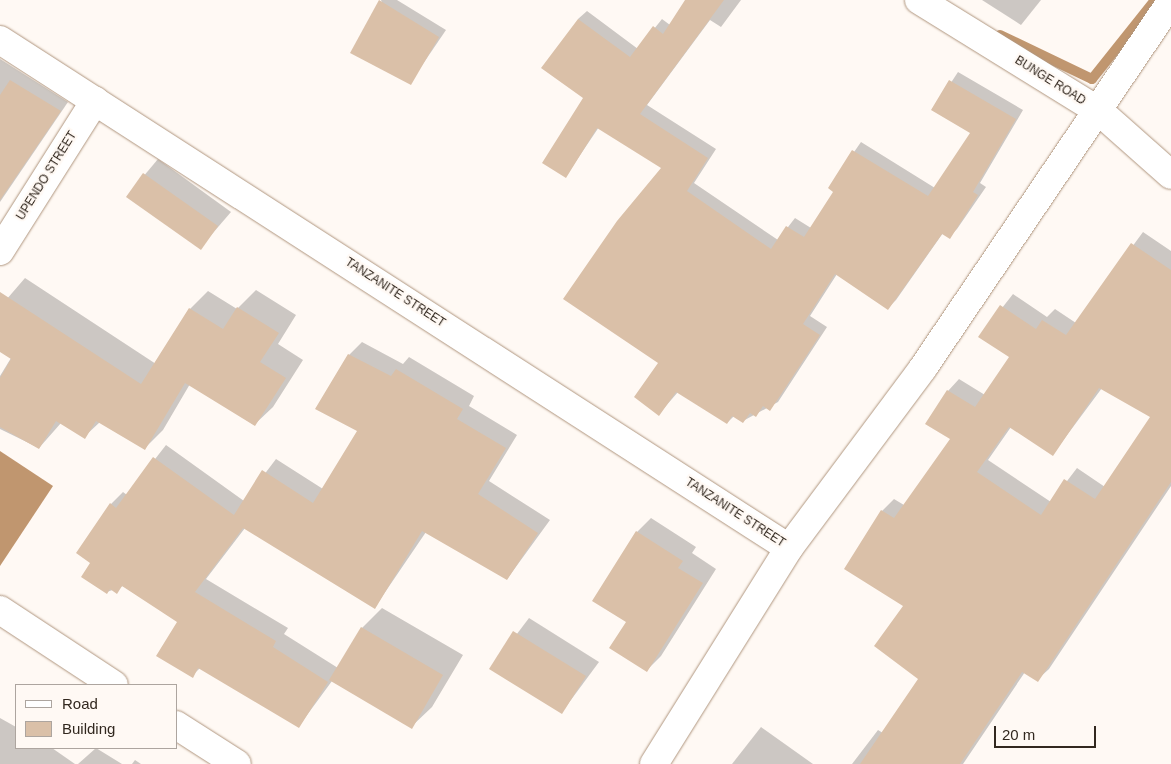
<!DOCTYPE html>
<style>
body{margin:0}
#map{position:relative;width:1171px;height:764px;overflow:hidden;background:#fff9f4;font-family:Helvetica,sans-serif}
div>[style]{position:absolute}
.water>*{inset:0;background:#c0966f}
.shadow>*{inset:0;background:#0003}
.stream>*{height:10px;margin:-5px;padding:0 5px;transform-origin:5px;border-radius:5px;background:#c0966f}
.building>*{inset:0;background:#dac0a8}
.roads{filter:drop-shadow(0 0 1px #b0967f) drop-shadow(0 0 1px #b0967f)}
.street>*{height:28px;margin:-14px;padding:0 14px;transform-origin:14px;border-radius:14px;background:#fff}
span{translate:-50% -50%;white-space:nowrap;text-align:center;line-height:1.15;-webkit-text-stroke:4.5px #fff9f4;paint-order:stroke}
.street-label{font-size:12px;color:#32281f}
.legend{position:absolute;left:15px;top:684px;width:162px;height:65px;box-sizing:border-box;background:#fff9f4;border:1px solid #ada59f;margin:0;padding:6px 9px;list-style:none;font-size:15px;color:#32281f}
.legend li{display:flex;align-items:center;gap:10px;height:25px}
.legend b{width:25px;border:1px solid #ada59f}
.scale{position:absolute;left:994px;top:726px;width:102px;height:22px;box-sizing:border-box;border:2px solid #32281f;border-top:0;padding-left:6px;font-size:15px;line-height:18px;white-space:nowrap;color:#32281f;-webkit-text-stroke:4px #fff9f4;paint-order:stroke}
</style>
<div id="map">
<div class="water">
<i style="clip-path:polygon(0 451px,53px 486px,0 566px)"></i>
</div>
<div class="shadow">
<i style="clip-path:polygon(381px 0,397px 0,446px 30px,410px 83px)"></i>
<i style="clip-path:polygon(686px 0,741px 0,721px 27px,710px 20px,647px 105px,716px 149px,694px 183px,778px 240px,795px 218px,811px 228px,835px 192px,829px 188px,861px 142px,935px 188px,972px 133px,933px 110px,958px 72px,1023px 110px,980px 183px,986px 187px,957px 229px,949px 237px,943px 233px,896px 300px,888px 308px,837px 274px,810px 316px,827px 327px,778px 402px,743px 421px,734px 416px,727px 423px,678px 392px,659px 414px,662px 167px,599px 127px,566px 176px,584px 98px,578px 19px,587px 11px,638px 49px,662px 19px,670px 25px)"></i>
<i style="clip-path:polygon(982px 0,1041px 0,1021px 25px)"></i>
<i style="clip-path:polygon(0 59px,68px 102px,0 202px)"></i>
<i style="clip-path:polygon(158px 159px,231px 212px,200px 248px,127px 196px)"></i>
<i style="clip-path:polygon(evenodd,1143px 232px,1171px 251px,1171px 486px,1049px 669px,1037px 680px,1025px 672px,963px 764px,852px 764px,878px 730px,883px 733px,920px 678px,882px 511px,894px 499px,904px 505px,952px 439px,948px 391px,959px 379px,985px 395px,1010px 357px,980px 336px,1013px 294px,1047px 317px,1055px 309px,1076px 323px,1143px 232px,1102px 388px,1152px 417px,1105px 487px,1077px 468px,1051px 502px,988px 460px,1011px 427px,1053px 454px,1102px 388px)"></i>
<i style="clip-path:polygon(25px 278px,156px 364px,190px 309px,208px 291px,237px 309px,256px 290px,296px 315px,278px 344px,303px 360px,273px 407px,254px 425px,190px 384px,163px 430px,145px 448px,100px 422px,84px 437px,61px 423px,39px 448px,0 429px,0 376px,11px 358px,0 350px,0 307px)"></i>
<i style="clip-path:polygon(362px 342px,403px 364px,409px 357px,474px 396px,469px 406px,517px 435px,489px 481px,550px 520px,507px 579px,426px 532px,375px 607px,245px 528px,206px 579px,288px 628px,284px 634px,338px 668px,362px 628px,382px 608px,463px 655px,432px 707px,411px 727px,332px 681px,299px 726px,200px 668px,192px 676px,179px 622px,123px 586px,107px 592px,92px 563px,111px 504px,123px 492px,127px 495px,166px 445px,244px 501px,276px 459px,323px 489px,359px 431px,349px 355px)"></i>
<i style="clip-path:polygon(651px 518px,696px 547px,692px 553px,716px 569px,661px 656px,647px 670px,627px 622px,637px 532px)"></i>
<i style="clip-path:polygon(529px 618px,599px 662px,562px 712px,491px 668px)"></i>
<i style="clip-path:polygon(0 718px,16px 727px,16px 748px,52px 748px,75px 764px,0 764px)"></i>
<i style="clip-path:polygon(761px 727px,813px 764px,732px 764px)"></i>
<i style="clip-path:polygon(96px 748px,122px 764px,78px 764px)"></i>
<i style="clip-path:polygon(135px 760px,141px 764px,132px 764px)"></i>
</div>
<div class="stream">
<i style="left:1000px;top:35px;width:102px;rotate:25.6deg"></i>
<i style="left:1092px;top:79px;width:101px;rotate:-51.4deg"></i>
</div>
<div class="building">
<i style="clip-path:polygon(379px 0,439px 37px,411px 85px,350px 53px)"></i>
<i style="clip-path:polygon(685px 0,724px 0,640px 114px,708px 158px,687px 191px,771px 249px,786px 226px,804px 237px,833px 192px,828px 188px,852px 150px,928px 196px,970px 133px,931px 110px,949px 80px,1016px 119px,973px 192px,978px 195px,950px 239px,942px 234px,888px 310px,835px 274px,803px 324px,820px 335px,770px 411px,763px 406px,756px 417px,750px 413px,743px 423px,732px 416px,727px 424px,676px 392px,659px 416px,634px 397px,658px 363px,563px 299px,617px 221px,661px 168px,597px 128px,566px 178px,542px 163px,583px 98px,541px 68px,578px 19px,630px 57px,653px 26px,663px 34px)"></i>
<i style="clip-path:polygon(10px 80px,61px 111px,0 200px,0 95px)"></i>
<i style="clip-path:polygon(143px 173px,218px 226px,201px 250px,126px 197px)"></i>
<i style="clip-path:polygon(evenodd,1131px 243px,1171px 270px,1171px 482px,1038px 682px,1022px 672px,960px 764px,860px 764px,918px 679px,874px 646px,903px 606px,844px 569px,881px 510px,894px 518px,950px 439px,925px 424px,947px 390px,975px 407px,1009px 357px,978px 337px,1000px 305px,1036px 329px,1042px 320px,1066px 335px,1131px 243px,1099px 388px,1150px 417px,1095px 499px,1064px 479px,1041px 515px,977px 472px,1009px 427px,1053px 456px,1099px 388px)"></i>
<i style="clip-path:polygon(0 292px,141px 384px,189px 308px,223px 329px,237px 307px,279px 333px,260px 362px,286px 378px,255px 426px,185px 383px,145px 450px,96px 421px,85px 439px,56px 421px,39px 449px,0 427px,0 378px,11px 359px,0 352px)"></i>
<i style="clip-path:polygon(348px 354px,391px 376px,396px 369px,463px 409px,457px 419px,506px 448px,478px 494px,538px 533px,507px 580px,422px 531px,375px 609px,243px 528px,195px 592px,276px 641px,273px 647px,328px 682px,299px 728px,198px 668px,193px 678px,156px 656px,177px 622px,122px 586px,117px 594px,110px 589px,107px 594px,81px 577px,90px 563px,76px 553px,110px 503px,116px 508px,153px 457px,234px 515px,262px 470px,313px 503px,357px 431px,315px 409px)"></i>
<i style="clip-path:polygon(636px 531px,683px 561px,678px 568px,703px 583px,647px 672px,609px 648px,626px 622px,592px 601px)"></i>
<i style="clip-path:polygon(361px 627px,443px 675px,412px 729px,329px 680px)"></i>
<i style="clip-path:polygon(513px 631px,586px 676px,562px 714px,489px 669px)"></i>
</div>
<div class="roads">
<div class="street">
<i style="left:919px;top:0;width:211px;rotate:31.7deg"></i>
<i style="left:1099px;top:111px;width:96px;rotate:41.6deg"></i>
<i style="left:0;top:40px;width:938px;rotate:32.78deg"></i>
<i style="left:0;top:251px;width:178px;rotate:-57.7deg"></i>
<i style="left:0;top:610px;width:136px;rotate:33.3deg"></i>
<i style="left:176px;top:725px;width:72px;rotate:32.6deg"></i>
<i style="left:654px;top:764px;width:255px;rotate:-58deg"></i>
<i style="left:789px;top:548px;width:224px;rotate:-53.3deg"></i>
<i style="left:923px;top:368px;width:442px;rotate:-55.9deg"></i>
</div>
</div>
<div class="street-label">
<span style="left:1050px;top:81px;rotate:32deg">BUNGE ROAD</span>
<span style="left:47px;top:176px;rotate:-58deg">UPENDO STREET</span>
<span style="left:395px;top:293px;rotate:33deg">TANZANITE STREET</span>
<span style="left:735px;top:513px;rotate:33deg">TANZANITE STREET</span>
</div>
<ul class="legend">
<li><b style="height:6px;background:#fff"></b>Road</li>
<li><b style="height:14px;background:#dac0a8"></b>Building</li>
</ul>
<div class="scale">20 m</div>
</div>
